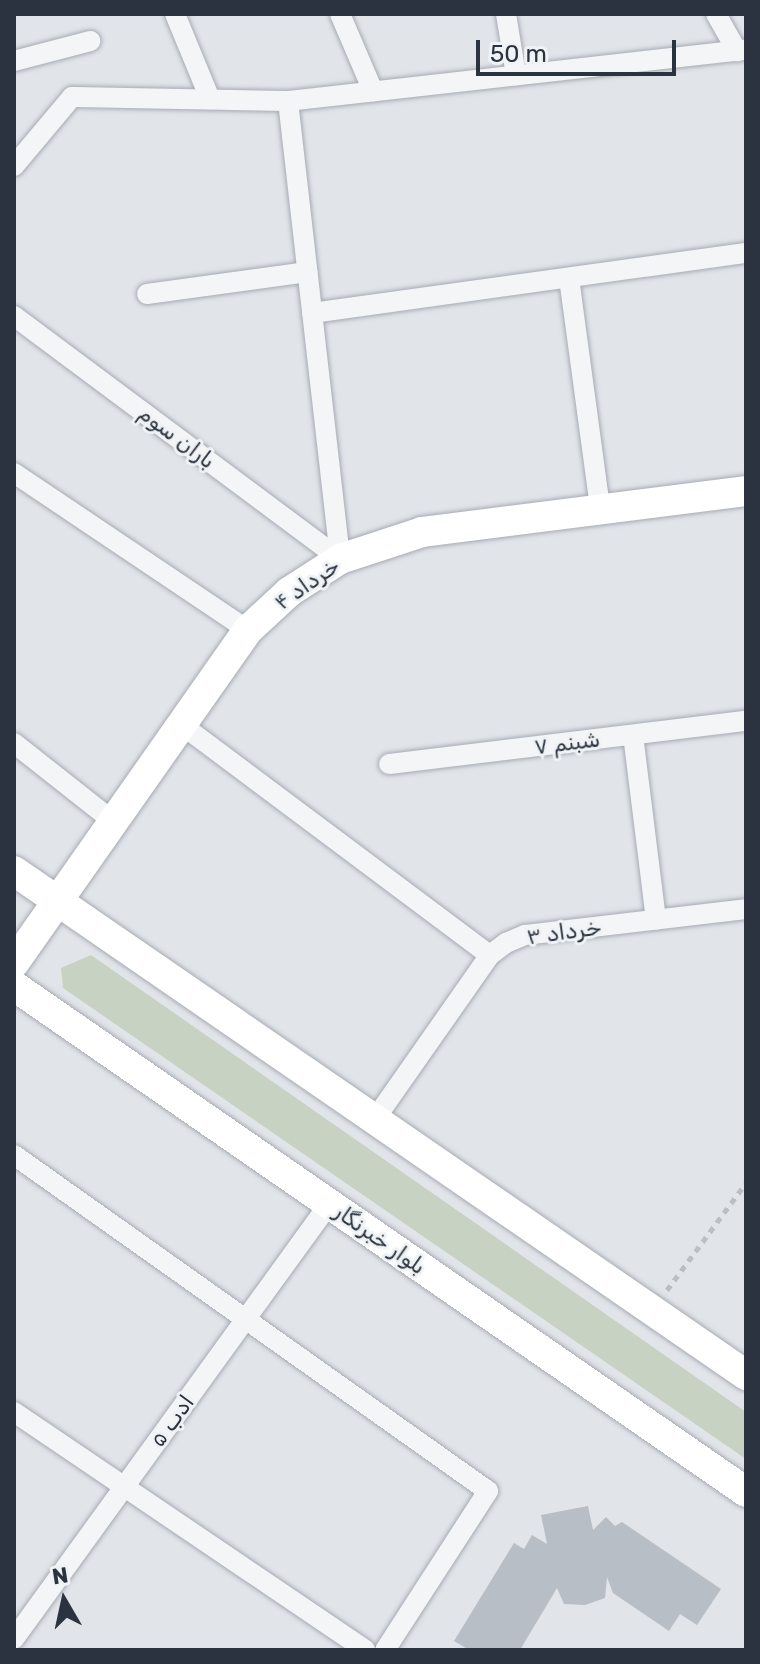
<!DOCTYPE html>
<meta charset="utf-8">
<style>
body{margin:0}
#map{position:relative;width:760px;height:1664px;overflow:hidden;background:#e1e4e9;font-family:Rubik,Cairo,sans-serif}
div>[style]{position:absolute}
.green>*{inset:0;background:#c7d2c2}
.building>*{inset:0;background:#b8bec5}
.path>*{height:5px;margin-top:-2.5px;transform-origin:0;background:repeating-linear-gradient(90deg,#bbbfc3 0 6px,transparent 0 12px)}
.roads{filter:drop-shadow(0 0 2px #a6abb3) drop-shadow(0 0 2px #a6abb3)}
.street>*{height:20px;margin:-10px;padding:0 10px;transform-origin:10px;border-radius:10px;background:#f3f5f7}
.secondary>*{height:30px;margin:-15px;padding:0 15px;transform-origin:15px;border-radius:15px;background:#fff}
span{translate:-50% -50%;white-space:nowrap;text-align:center;line-height:1.15;-webkit-text-stroke:6px #f0f3f6;paint-order:stroke}
.street-label{font-size:22px;color:#2a333f}
.frame{position:absolute;inset:0;border:16px solid #2a333f;pointer-events:none}
.north{position:absolute;left:24px;top:1560px;width:80px;height:80px;-webkit-text-stroke:6px #f0f3f6;paint-order:stroke;rotate:351deg;font-size:22px;font-weight:700;line-height:32px;text-align:center;color:#2a333f}
.north::after{content:'';display:block;margin:auto;width:28px;height:36px;background:#2a333f;clip-path:polygon(50% 0,100% 100%,50% 72%,0 100%)}
.scale{position:absolute;left:476px;top:40px;width:200px;height:36px;box-sizing:border-box;border:4px solid #2a333f;border-top:0;padding-left:10px;font-size:24px;line-height:28px;white-space:nowrap;color:#2a333f;-webkit-text-stroke:6px #f0f3f6;paint-order:stroke}
</style>
<div id="map">
<div class="green">
<i style="clip-path:polygon(91px 955px,746px 1412px,746px 1459px,63px 988px,61px 968px)"></i>
</div>
<div class="building">
<i style="clip-path:polygon(588px 1506px,593px 1530px,606px 1517px,615px 1526px,622px 1522px,721px 1589px,697px 1625px,680px 1614px,669px 1631px,613px 1593px,607px 1577px,605px 1598px,585px 1605px,564px 1604px,557px 1588px,520px 1650px,469px 1650px,454px 1641px,514px 1543px,524px 1549px,532px 1535px,547px 1544px,541px 1515px)"></i>
</div>
<div class="path">
<i style="left:667px;top:1290px;width:133px;rotate:-53.6deg"></i>
</div>
<div class="roads">
<div class="street">
<i style="left:175px;top:14px;width:92px;rotate:67.6deg"></i>
<i style="left:340px;top:14px;width:84px;rotate:66.8deg"></i>
<i style="left:506px;top:14px;width:62px;rotate:80.7deg"></i>
<i style="left:716px;top:14px;width:43px;rotate:60.4deg"></i>
<i style="left:14px;top:61px;width:79px;rotate:-14.7deg"></i>
<i style="left:288px;top:101px;width:461px;rotate:83.5deg"></i>
<i style="left:14px;top:166px;width:90px;rotate:-50deg"></i>
<i style="left:72px;top:97px;width:216px;rotate:1.1deg"></i>
<i style="left:288px;top:101px;width:461px;rotate:-6.4deg"></i>
<i style="left:569px;top:278px;width:231px;rotate:82.3deg"></i>
<i style="left:147px;top:294px;width:162px;rotate:-7.8deg"></i>
<i style="left:312px;top:313px;width:438px;rotate:-7.9deg"></i>
<i style="left:14px;top:316px;width:407px;rotate:36.7deg"></i>
<i style="left:14px;top:473px;width:282px;rotate:33.9deg"></i>
<i style="left:182px;top:725px;width:384px;rotate:36.8deg"></i>
<i style="left:633px;top:735px;width:186px;rotate:82.9deg"></i>
<i style="left:14px;top:743px;width:127px;rotate:38.3deg"></i>
<i style="left:389px;top:764px;width:360px;rotate:-6.9deg"></i>
<i style="left:375px;top:1119px;width:200px;rotate:-55deg"></i>
<i style="left:490px;top:955px;width:20px;rotate:-37deg"></i>
<i style="left:506px;top:943px;width:21px;rotate:-23deg"></i>
<i style="left:525px;top:935px;width:223px;rotate:-6.7deg"></i>
<i style="left:14px;top:1155px;width:581px;rotate:35.33deg"></i>
<i style="left:488px;top:1491px;width:189px;rotate:122.9deg"></i>
<i style="left:14px;top:1412px;width:424px;rotate:34.1deg"></i>
<i style="left:14px;top:1639px;width:537px;rotate:-54.09deg"></i>
</div>
<div class="secondary">
<i style="left:14px;top:871px;width:889px;rotate:34.55deg"></i>
<i style="left:14px;top:963px;width:407px;rotate:-54.9deg"></i>
<i style="left:248px;top:630px;width:56px;rotate:-42.8deg"></i>
<i style="left:289px;top:592px;width:61px;rotate:-32.9deg"></i>
<i style="left:340px;top:559px;width:86px;rotate:-18.2deg"></i>
<i style="left:422px;top:532px;width:327px;rotate:-7.2deg"></i>
<i style="left:14px;top:986px;width:890px;rotate:34.65deg"></i>
</div>
</div>
<div class="street-label">
<span style="left:177px;top:437px;rotate:37deg">باران سوم</span>
<span style="left:307px;top:584px;rotate:-35deg">خرداد ۴</span>
<span style="left:567px;top:743px;rotate:-7deg">شبنم ۷</span>
<span style="left:564px;top:932px;rotate:-8deg">خرداد ۳</span>
<span style="left:380px;top:1239px;rotate:35deg">بلوار خبرنگار</span>
<span style="left:172px;top:1421px;rotate:-54deg">ادب ۵</span>
</div>
<div class="frame"></div>
<div class="north">N</div>
<div class="scale">50 m</div>
</div>
